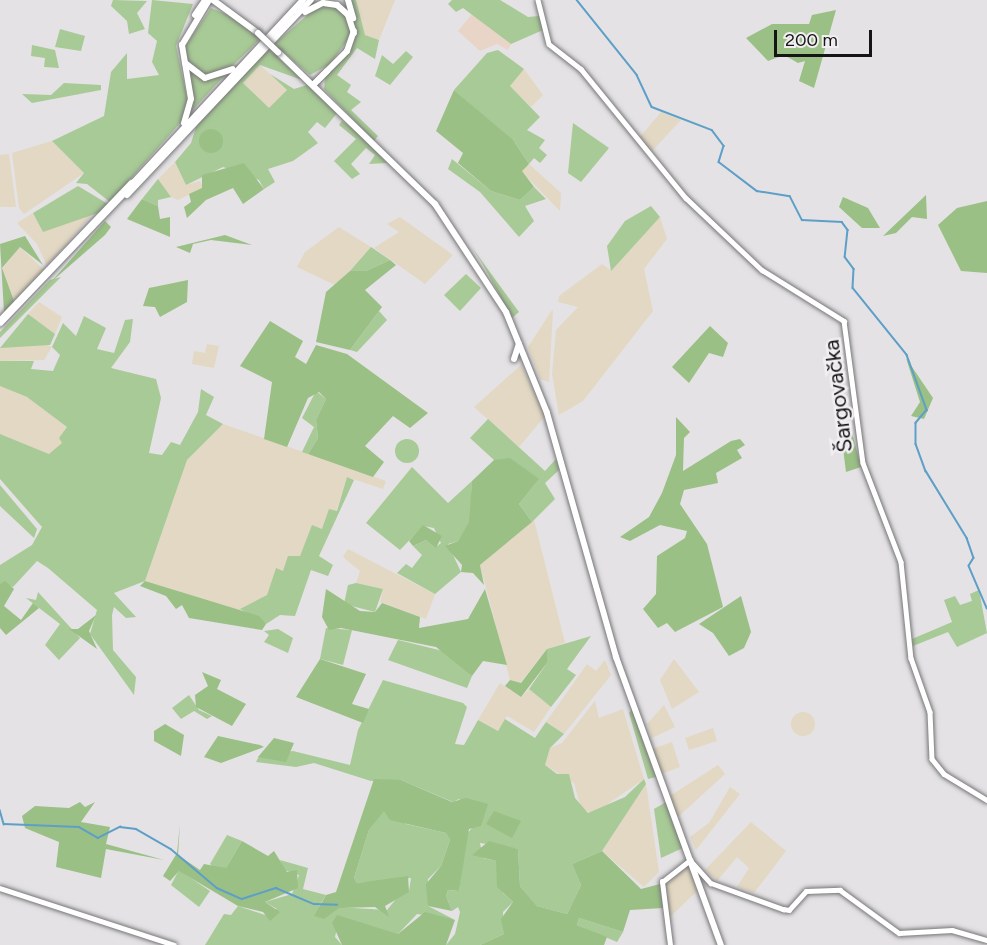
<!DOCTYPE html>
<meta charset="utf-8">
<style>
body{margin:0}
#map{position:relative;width:987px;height:945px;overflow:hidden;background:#e4e2e5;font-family:Figtree,sans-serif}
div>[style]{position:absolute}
.industrial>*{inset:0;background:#e2d8c3}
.round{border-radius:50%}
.education>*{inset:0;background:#e9d5c7}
.green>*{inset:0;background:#a8ca96}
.forest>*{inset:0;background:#9ac085}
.stream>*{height:1.5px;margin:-0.75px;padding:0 0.75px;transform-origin:0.75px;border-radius:0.75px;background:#5d9fc7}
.roads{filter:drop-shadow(0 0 2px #777678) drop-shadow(0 0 2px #777678)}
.minor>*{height:4.5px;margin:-2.25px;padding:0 2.25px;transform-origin:2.25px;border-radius:2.25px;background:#fff}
.major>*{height:6px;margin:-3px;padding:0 3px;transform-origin:3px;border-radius:3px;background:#fff}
.highway>*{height:8px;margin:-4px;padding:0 4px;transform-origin:4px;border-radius:4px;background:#fff}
.bridges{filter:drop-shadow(0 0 2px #777678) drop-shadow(0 0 2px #777678)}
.major-bridge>*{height:6px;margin:-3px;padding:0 3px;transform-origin:3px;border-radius:3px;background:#fff}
span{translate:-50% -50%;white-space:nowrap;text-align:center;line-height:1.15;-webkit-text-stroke:5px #f1eff2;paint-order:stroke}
.street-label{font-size:22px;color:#161516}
.scale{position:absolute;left:774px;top:30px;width:98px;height:27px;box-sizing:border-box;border:3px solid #161516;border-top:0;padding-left:8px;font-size:18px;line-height:21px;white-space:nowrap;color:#161516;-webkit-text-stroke:4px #f1eff2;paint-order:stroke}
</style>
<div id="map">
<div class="industrial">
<i style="clip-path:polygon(356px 0,395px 0,379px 40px,365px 35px)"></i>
<i style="clip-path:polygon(260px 65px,287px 90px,269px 109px,243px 83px)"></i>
<i style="clip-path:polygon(524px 69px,543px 95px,531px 107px,509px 86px)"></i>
<i style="clip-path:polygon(661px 112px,681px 120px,652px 151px,640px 137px)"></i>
<i style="clip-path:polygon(52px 141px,84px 173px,24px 214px,19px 208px,12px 153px)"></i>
<i style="clip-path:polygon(9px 154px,16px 207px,0 207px,0 155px)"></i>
<i style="clip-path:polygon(175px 162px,186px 185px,200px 181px,203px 188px,178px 200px,171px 197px,158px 179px)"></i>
<i style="clip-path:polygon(529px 164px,561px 193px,560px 211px,521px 171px)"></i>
<i style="clip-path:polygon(95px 211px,47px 266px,37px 244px,17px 223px,33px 213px,43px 231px)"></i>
<i style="clip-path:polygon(400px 217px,453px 255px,425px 284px,374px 248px,399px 232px,387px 224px)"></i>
<i style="clip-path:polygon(660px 217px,667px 239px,644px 269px,653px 311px,583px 401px,559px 415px,552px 374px,556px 330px,578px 307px,558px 302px,559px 296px,602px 264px,611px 270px)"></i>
<i style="clip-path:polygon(339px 227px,371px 247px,337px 286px,297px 267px,305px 252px)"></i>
<i style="clip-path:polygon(20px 247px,44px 270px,14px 301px,2px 269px)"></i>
<i style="clip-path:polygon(39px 302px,62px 317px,55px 334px,28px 314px)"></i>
<i style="clip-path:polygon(552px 310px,553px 311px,549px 382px,540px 379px,528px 347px)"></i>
<i style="clip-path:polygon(40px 343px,52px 347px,44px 360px,0 361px,0 348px)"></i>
<i style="clip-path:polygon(207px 344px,219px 346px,214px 368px,192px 364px,194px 351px,205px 353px)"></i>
<i style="clip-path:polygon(521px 365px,545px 416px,519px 447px,474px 407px)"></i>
<i style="clip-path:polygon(0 386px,27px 397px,67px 427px,63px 443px,49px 454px,0 434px)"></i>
<i style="clip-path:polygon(223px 424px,386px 481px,383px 489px,347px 477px,336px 512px,322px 529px,312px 526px,300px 556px,283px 571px,276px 569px,267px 595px,236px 612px,145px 581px,187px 460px)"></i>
<i style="clip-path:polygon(534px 520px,565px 643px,547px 649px,520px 683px,510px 680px,480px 565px)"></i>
<i style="clip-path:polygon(348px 549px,435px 594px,426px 619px,380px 602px,383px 589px,356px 583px,360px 571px,343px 557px)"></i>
<i style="clip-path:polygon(674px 659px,699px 692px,672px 709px,660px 680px)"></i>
<i style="clip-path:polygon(605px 660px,611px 675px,564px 734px,546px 722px,587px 664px,596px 671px)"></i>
<i style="clip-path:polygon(500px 683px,521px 697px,529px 689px,551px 707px,534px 732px,507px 716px,498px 731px,478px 720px)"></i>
<i style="clip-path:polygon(595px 701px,599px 718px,623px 709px,644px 779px,593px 814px,581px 808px,574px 783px,545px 765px,550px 748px,562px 743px)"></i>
<i style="clip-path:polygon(664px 705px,675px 727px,652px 738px,647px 724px)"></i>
<i class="round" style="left:791px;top:712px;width:24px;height:24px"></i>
<i style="clip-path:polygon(713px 728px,717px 741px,689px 750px,685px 738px)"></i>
<i style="clip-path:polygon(672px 742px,680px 767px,661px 774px,652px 749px)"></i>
<i style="clip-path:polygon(718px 765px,725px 774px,678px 817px,670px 796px)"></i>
<i style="clip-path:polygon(646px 784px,659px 872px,644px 887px,602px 851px)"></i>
<i style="clip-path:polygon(730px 787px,740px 794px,696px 850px,690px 837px,709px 823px)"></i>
<i style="clip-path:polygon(751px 822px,786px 851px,754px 893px,737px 887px,749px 868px,737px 857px,717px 881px,705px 870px)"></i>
<i style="clip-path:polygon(688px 866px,700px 888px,668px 919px,664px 884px)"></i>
</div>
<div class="education">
<i style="clip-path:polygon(472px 14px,511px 44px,508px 50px,497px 44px,480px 51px,458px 31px)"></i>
</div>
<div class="green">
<i style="clip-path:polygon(113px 0,147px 1px,137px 13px,145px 29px,129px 34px,127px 21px,111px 6px)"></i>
<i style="clip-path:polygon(152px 0,193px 4px,176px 46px,188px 102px,181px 122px,110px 202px,87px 184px,76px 183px,84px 173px,52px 141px,104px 116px,111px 72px,127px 53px,127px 79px,159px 75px,152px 62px,157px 41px,148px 33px)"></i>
<i style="clip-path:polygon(349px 0,356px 0,365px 35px,379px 40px,375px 59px,357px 48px,337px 75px,351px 85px,347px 92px,361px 102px,351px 110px,378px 136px,374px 141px,324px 89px,325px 78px,354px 41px)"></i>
<i style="clip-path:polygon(452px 0,500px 0,528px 17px,539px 16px,543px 30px,511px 44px,463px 8px,456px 12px,448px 4px)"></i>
<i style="clip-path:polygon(319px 5px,339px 8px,349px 20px,351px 35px,330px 64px,310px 75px,274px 44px)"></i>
<i style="clip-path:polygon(211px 8px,236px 18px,260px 39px,226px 72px,201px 75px,187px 63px,184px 48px)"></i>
<i style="clip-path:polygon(60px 29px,85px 36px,81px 51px,55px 47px)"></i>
<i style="clip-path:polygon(32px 45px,55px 50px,59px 68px,44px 67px,45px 58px,31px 56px)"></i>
<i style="clip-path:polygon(269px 49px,302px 80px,260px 65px,243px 83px,269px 108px,287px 90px,270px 74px,294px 89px,307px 85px,337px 113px,325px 128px,317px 122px,308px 132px,318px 143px,293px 161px,268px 169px,275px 182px,264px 189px,259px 180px,223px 167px,186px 185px,175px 162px,191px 143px,197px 124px)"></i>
<i style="clip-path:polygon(498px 50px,524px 69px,510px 86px,540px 117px,527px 130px,545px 140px,539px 148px,547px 155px,540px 163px,534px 158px,529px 164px,515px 143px,454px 90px,487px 53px)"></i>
<i style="clip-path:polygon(406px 51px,413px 57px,390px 85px,375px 76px,382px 55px,393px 64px)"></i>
<i style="clip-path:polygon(185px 68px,204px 78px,224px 76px,189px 114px)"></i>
<i style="clip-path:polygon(64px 83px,101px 85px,101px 90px,32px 103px,22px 94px,51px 95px)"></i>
<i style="clip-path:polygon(342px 121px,359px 133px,387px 163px,369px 164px,375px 155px,366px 148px,351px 164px,360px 174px,352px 179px,334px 161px,356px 139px,339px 125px)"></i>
<i style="clip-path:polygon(573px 123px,609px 148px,581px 182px,568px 173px)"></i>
<i style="clip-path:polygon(452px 159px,491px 191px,520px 200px,534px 187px,546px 199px,525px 206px,534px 221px,519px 237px,480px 192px,448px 169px)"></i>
<i style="clip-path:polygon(158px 179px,171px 197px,158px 200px,158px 206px,142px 199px)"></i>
<i style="clip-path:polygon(78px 186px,108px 204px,98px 213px,43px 232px,33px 213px)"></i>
<i style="clip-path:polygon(651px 206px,660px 217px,611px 271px,607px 246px,625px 221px)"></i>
<i style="clip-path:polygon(471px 246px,519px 312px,512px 318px,482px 263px)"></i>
<i style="clip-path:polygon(371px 247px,390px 260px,366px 271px,350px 271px)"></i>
<i style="clip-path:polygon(466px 274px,481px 288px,460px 311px,444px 295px)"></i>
<i style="clip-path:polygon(61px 277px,0 338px,0 332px,50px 280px)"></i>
<i style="clip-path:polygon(379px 311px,387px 320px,357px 352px,350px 350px)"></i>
<i style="clip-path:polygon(28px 314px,55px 334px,50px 345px,0 348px)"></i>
<i style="clip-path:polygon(84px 316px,106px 328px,97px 349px,114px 353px,125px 320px,133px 319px,130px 342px,111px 368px,156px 379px,161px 398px,149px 453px,162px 455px,171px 442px,180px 445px,198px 412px,201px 389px,214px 397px,206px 415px,223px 424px,187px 460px,145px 581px,114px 593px,136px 617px,126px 618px,114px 607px,112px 615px,113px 650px,136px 677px,134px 695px,90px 634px,97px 610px,48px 568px,37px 561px,13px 587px,0 584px,0 565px,32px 545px,42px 527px,0 479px,0 434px,49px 454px,62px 443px,59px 438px,67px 427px,27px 397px,0 386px,0 361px,34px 361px,31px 369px,53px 371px,60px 355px,52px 347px,63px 323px,76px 336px)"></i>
<i style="clip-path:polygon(316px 391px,326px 399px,316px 420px,318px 438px,308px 454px,302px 452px,314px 427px,302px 418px)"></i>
<i style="clip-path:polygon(488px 419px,545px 471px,556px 459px,559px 470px,545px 483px,555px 499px,532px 522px,519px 504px,538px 480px,494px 460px,470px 438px)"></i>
<i class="round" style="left:395px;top:439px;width:24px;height:24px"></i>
<i style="clip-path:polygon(412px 467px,448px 503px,472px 481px,470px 522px,458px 541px,448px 544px,461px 572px,435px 594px,397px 573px,406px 564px,412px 568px,422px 555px,413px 546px,426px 540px,436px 547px,441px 543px,434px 528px,423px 526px,400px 550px,366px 523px)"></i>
<i style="clip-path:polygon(347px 477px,354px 480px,319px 556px,333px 565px,328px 576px,311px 570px,295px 616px,280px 615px,266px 624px,240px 609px,267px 595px,276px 568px,283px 571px,288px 556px,300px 556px,312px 525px,322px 529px,329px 509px,337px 511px)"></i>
<i style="clip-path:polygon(0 485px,37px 529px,34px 538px,0 506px)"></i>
<i style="clip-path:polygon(356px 583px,383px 589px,375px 612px,344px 604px,348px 585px)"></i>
<i style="clip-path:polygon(979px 590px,987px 633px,957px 647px,948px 632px,913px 646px,912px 639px,952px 622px,944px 600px,955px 596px,960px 605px,972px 601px,970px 594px)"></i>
<i style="clip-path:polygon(38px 592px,80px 638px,59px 660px,45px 645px,60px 624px,26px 598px,36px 600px)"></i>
<i style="clip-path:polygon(326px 628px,352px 630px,343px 665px,320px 659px)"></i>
<i style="clip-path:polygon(278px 629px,293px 638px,288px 653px,264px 642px,269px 635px,264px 631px)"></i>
<i style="clip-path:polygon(591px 636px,567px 669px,576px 675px,551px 707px,529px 689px,547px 663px,547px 649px)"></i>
<i style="clip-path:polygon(398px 640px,447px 652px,472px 676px,467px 688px,388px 660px)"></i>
<i style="clip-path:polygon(383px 680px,463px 703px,467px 707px,455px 744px,464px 745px,478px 720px,498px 731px,505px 719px,535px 738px,546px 722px,564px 734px,550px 748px,545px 765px,557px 774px,569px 774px,575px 798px,588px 813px,625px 797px,644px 779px,646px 784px,602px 851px,572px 864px,581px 885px,567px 914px,537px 906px,520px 886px,518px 849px,480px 843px,483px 858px,496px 861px,503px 893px,513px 902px,503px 912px,504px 934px,480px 945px,446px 945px,455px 934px,460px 912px,458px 907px,452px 911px,446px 896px,448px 890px,459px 891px,466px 835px,481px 817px,459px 799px,453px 802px,401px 780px,371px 781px,314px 763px,296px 767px,256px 762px,259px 756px,293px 751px,350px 765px,358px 730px)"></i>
<i style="clip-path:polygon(189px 695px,199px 710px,212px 716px,207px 719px,194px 711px,181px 719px,172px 708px)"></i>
<i style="clip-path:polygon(632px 709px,656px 777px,648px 779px,629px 713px)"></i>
<i style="clip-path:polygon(666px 802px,685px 847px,661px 858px,654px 809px)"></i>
<i style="clip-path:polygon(384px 810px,406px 824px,446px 833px,450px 840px,441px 866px,428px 879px,428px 906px,455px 920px,417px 914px,398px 934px,337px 928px,335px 937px,342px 945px,205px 945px,224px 914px,231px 915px,238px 906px,265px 915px,277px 909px,265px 902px,292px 894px,299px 875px,284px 870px,280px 860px,308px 868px,303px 889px,326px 895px,319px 906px,387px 910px,401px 893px,409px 891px,411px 878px,357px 883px,354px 878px,369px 830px)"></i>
<i style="clip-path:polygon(227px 835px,242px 841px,226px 868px,214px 868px,210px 864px)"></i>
<i style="clip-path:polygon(179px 870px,210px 891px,199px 907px,171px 885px)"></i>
<i style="clip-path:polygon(579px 918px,623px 932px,617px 942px,577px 925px)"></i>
</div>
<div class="forest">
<i style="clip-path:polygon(836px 10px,814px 88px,799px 81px,805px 61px,798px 63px,784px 55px,768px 61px,746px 38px,772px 24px,809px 24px,812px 15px)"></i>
<i style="clip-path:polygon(454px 90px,513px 140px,529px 164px,522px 171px,534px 187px,520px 200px,491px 191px,458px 163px,463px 153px,436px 131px)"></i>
<i class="round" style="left:199px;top:129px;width:24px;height:24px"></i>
<i style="clip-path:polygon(244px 163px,264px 189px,243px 204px,233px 188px,206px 200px,187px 218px,184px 207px,191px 202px,189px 194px,202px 188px,202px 175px)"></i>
<i style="clip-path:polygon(926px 195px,927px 219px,912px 217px,896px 233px,883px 236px)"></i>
<i style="clip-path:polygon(843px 197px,868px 208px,880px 228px,862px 228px,839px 207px)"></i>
<i style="clip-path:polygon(142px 199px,158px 206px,160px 219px,170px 217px,170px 237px,127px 219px)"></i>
<i style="clip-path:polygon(987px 201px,987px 273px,961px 271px,938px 225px,957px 208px)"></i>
<i style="clip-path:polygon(105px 221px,111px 227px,105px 235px,51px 282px)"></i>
<i style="clip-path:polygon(225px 235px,252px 245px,211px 240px,193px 244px,190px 253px,176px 247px)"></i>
<i style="clip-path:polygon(25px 236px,43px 265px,20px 247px,2px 268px,14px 301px,4px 312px,0 244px)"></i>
<i style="clip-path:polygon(390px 260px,396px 265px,365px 290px,382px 307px,350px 350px,316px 342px,326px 292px,350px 271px,366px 271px)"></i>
<i style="clip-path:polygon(188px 280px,187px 302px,160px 317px,155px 307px,143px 306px,149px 288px)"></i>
<i style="clip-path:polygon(270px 321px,303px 341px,295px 357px,306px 364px,316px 345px,347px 354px,428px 413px,410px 428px,393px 416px,365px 446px,384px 462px,373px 477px,308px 454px,318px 438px,316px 420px,326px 399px,319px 392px,308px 398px,287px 447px,264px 439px,272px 382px,240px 366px)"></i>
<i style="clip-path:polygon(710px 326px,728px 343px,723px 357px,709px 353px,689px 383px,672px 367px)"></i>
<i style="clip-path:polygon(906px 358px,933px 398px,924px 419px,911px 416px,920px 402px)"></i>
<i style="clip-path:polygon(676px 417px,690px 432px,684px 438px,683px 471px,731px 441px,740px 439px,745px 445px,737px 450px,742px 458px,716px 473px,718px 483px,684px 490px,680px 504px,707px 544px,723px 607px,675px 632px,667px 623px,658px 628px,643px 609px,656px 594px,657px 556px,685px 538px,687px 531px,660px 525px,630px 541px,620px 537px,649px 517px,662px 493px,676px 455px)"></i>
<i style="clip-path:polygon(850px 425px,861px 467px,846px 472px,843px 448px)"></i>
<i style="clip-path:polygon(510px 458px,539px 479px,519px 504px,532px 522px,480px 565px,484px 585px,473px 573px,461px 572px,462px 565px,445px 546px,458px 541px,469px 522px,472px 481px,494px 460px)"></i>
<i style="clip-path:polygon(423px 525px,442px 536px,436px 548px,426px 540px,413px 546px,409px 541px)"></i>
<i style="clip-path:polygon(5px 581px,14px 589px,4px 606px,21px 620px,33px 603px,39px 608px,6px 635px,0 628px,0 584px)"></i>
<i style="clip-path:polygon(145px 581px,259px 616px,266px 624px,262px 630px,189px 618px,182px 605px,176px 609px,166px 596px,140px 586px)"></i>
<i style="clip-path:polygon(326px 589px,360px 611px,375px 612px,382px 603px,420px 617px,419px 628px,468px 619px,485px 589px,507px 665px,483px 661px,472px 676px,436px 647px,341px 628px,329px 630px,322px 617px)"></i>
<i style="clip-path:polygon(741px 596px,751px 632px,744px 648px,729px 656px,713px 633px,699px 624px)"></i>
<i style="clip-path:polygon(96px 615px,89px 631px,97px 649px,69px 629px,78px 629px)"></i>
<i style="clip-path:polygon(547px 649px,547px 663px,521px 697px,505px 686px,510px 680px,521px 683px)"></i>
<i style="clip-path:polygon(320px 659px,366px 674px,352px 704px,369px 709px,363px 723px,296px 697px)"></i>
<i style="clip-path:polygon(202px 672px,221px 680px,217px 689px,246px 704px,232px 726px,196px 707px,195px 695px,208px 686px)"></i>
<i style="clip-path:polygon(165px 724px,184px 735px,181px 756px,154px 741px,154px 731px)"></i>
<i style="clip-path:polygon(218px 736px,260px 745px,264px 747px,221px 763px,204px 757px)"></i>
<i style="clip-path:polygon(274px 738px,294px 743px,286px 762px,258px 757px)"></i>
<i style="clip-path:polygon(374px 779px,401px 780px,452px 802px,466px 798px,488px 804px,481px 826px,469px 829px,459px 891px,448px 890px,446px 896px,452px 911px,428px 906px,426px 884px,441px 866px,450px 840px,446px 833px,390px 820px,384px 811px,369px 830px,354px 878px,357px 883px,408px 876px,409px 892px,385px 906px,389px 917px,375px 907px,339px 908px,324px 919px,314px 916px,326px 895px,336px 892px)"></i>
<i style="clip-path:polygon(80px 802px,85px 807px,95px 802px,81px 822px,110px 827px,106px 844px,164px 860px,106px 849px,101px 878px,56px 867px,59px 842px,25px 828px,22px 816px,35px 806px,69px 808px)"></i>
<i style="clip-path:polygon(494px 811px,521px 821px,512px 838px,486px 824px)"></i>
<i style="clip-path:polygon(180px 824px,178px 855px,200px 870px,204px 864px,226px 868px,242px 841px,268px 856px,274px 851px,287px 872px,297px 870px,298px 888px,265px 902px,280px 912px,270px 921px,263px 912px,238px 906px,179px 871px,170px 881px,163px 876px,177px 853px)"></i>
<i style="clip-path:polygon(489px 841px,518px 849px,520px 886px,537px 906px,567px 914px,581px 885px,572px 864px,602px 851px,641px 889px,660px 884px,663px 908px,630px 910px,623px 932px,579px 918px,577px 925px,607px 937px,604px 945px,480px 945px,504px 934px,501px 919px,513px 902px,497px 887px,496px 861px,472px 855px)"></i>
<i style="clip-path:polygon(425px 912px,455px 920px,446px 945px,342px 945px,332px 923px,337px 915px,398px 934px)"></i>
</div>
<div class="stream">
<i style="left:577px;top:0;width:96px;rotate:51.3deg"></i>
<i style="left:637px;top:75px;width:35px;rotate:65deg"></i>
<i style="left:652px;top:107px;width:64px;rotate:21deg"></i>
<i style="left:712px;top:130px;width:20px;rotate:53deg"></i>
<i style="left:724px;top:146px;width:17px;rotate:107deg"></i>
<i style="left:719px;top:162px;width:48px;rotate:37.3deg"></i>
<i style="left:757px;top:191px;width:33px;rotate:9deg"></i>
<i style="left:790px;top:196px;width:27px;rotate:63deg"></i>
<i style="left:802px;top:220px;width:40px;rotate:2.9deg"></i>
<i style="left:842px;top:222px;width:10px;rotate:53deg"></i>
<i style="left:848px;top:230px;width:27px;rotate:96deg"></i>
<i style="left:845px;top:257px;width:15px;rotate:53deg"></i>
<i style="left:854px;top:269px;width:19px;rotate:93deg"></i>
<i style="left:853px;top:288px;width:86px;rotate:51.1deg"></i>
<i style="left:907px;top:355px;width:59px;rotate:70deg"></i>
<i style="left:927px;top:410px;width:17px;rotate:130deg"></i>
<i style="left:916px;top:423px;width:21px;rotate:90deg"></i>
<i style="left:916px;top:444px;width:29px;rotate:70deg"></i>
<i style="left:926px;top:471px;width:79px;rotate:58.5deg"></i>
<i style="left:967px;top:538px;width:21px;rotate:71deg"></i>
<i style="left:974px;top:558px;width:9px;rotate:122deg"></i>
<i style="left:969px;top:566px;width:46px;rotate:66.8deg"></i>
<i style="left:0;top:810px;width:15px;rotate:74deg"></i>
<i style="left:4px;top:824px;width:75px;rotate:2.3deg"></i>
<i style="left:79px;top:827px;width:22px;rotate:30deg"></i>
<i style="left:98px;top:838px;width:25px;rotate:-27deg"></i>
<i style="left:120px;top:827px;width:16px;rotate:7deg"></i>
<i style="left:136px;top:829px;width:40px;rotate:29.7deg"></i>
<i style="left:171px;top:849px;width:60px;rotate:40.3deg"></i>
<i style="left:217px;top:888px;width:27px;rotate:24deg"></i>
<i style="left:242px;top:899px;width:36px;rotate:-18deg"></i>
<i style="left:276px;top:888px;width:41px;rotate:22.8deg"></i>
<i style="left:314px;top:904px;width:23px;rotate:2deg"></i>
</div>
<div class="roads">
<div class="minor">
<i style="left:538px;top:0;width:45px;rotate:76deg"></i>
<i style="left:549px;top:44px;width:41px;rotate:38deg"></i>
<i style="left:581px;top:69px;width:166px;rotate:50.9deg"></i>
<i style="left:686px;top:198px;width:105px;rotate:43.5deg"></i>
<i style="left:762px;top:270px;width:97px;rotate:31.9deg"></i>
<i style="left:844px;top:321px;width:143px;rotate:82.4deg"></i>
<i style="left:863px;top:463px;width:106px;rotate:69deg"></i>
<i style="left:901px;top:562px;width:97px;rotate:84.1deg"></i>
<i style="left:911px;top:658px;width:57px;rotate:70.6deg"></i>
<i style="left:930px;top:712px;width:47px;rotate:87.6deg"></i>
<i style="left:932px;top:759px;width:19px;rotate:51deg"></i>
<i style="left:944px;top:774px;width:50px;rotate:31.2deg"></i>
<i style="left:0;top:888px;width:183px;rotate:18.1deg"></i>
<i style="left:670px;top:945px;width:64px;rotate:-97.2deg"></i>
<i style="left:662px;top:882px;width:36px;rotate:-38deg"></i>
<i style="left:690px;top:860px;width:31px;rotate:48deg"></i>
<i style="left:711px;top:883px;width:77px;rotate:19.9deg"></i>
<i style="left:783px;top:909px;width:6px;rotate:9deg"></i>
<i style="left:789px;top:910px;width:25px;rotate:-48deg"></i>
<i style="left:806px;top:891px;width:34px;rotate:-2deg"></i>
<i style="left:840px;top:890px;width:73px;rotate:36.1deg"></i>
<i style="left:899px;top:933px;width:53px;rotate:-3.2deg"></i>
<i style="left:952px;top:930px;width:36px;rotate:16deg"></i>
</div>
<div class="major">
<i style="left:213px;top:0;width:56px;rotate:36.3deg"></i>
<i style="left:348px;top:0;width:19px;rotate:74deg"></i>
<i style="left:305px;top:12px;width:20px;rotate:-27deg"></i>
<i style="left:323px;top:3px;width:14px;rotate:8deg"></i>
<i style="left:337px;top:5px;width:15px;rotate:42deg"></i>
<i style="left:348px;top:15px;width:19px;rotate:72deg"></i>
<i style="left:195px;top:15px;width:18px;rotate:-56deg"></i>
<i style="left:278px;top:52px;width:219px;rotate:44.1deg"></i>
<i style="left:435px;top:204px;width:129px;rotate:56.7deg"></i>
<i style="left:506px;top:312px;width:109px;rotate:67.9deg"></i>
<i style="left:547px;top:413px;width:254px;rotate:74.2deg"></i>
<i style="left:616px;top:657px;width:307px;rotate:70deg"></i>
<i style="left:185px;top:63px;width:25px;rotate:37deg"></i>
<i style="left:205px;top:78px;width:29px;rotate:-18deg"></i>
<i style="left:313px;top:85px;width:48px;rotate:-45deg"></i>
<i style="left:347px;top:51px;width:21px;rotate:-71deg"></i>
<i style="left:313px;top:85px;width:20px;rotate:-45deg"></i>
<i style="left:184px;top:123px;width:25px;rotate:-74deg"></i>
<i style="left:191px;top:99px;width:55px;rotate:-99.5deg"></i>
<i style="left:182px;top:45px;width:52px;rotate:-59deg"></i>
<i style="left:132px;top:184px;width:251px;rotate:-47.1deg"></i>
<i style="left:127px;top:195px;width:268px;rotate:-46.7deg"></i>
<i style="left:514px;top:359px;width:16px;rotate:-72deg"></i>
</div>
<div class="highway">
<i style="left:0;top:322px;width:191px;rotate:-46.3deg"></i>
</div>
</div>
<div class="bridges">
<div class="major-bridge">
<i style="left:258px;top:33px;width:28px;rotate:44deg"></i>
</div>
</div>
<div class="street-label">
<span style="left:838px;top:396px;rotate:-97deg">Šargovačka</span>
</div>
<div class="scale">200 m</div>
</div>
